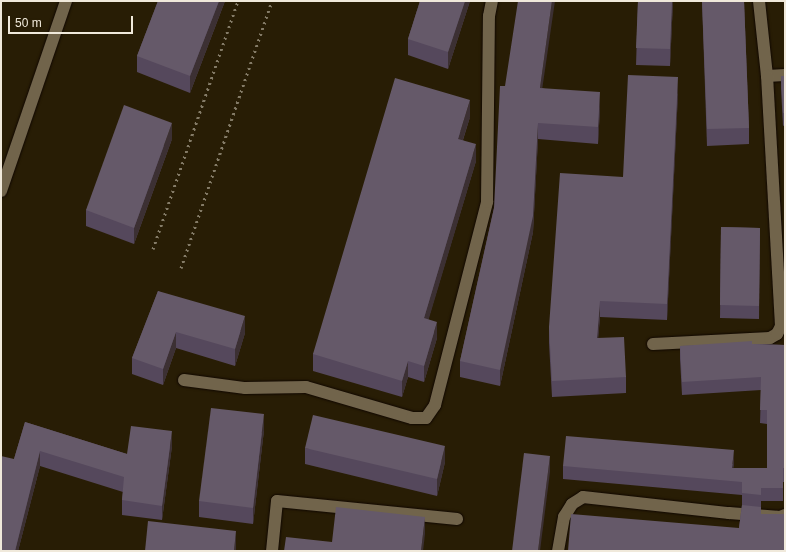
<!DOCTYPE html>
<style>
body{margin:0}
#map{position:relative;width:786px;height:552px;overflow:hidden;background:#281d05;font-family:Arial,sans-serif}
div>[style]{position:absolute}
.roads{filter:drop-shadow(0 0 1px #100700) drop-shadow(0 0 1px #100700)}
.minor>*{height:12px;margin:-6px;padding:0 6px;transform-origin:6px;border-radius:6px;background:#71644b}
.rail>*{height:3px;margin-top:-1.5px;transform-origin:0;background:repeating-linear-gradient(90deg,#847b67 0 2px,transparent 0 6px)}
.wall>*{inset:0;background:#55485c}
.shaded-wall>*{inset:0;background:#3c3033}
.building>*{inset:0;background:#655969}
span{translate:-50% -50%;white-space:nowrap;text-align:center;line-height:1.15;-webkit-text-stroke:4px #281d05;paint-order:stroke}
.frame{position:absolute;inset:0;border:2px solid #f0e9db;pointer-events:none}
.scale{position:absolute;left:8px;top:16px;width:125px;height:18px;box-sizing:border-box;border:2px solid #f0e9db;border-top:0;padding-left:5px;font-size:12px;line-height:14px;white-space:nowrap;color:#f0e9db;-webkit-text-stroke:3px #281d05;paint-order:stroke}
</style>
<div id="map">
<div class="roads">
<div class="minor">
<i style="left:759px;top:1px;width:75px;rotate:83.9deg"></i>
<i style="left:767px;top:76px;width:18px;rotate:-3deg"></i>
<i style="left:1px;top:191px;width:201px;rotate:-71.1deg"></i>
<i style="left:653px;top:344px;width:117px;rotate:-2.9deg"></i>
<i style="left:770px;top:338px;width:8px;rotate:-30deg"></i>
<i style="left:777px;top:334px;width:9px;rotate:-63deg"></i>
<i style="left:781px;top:326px;width:250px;rotate:-93.2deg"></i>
<i style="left:184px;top:380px;width:62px;rotate:7.5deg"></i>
<i style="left:245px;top:388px;width:61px;rotate:-0.9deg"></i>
<i style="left:306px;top:387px;width:110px;rotate:16.3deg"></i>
<i style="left:412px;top:418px;width:14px"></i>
<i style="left:426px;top:418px;width:16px;rotate:-55deg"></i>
<i style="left:435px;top:405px;width:210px;rotate:-75.6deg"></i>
<i style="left:487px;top:202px;width:186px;rotate:-89.4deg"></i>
<i style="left:489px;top:16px;width:15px;rotate:-79deg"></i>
<i style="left:272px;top:551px;width:50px;rotate:-84.3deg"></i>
<i style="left:277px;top:501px;width:181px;rotate:5.7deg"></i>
<i style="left:558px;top:551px;width:35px;rotate:-80deg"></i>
<i style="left:564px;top:517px;width:15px;rotate:-58deg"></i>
<i style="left:572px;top:504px;width:13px;rotate:-32deg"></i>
<i style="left:583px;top:497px;width:147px;rotate:6.3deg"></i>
<i style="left:729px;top:513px;width:51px;rotate:4.5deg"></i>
<i style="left:780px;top:517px;width:5px;rotate:-22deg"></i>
</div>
</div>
<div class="rail">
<i style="left:153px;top:249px;width:262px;rotate:-71.1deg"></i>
<i style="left:181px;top:268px;width:282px;rotate:-71.2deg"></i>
</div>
<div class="wall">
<i style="clip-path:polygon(158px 1px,225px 1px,190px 93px,137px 72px,137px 56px)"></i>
<i style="clip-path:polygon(420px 1px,470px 1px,448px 69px,408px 55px,408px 39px)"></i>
<i style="clip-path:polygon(638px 1px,673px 1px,670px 66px,636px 65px)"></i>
<i style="clip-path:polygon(702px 1px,744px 1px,749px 128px,749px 144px,707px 146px)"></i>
<i style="clip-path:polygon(781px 76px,785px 76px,785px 125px,783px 126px,781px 89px)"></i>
<i style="clip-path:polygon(542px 88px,600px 108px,598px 144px,538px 139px,533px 232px,500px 386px,460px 377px,460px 361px,494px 208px)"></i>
<i style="clip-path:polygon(678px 93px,667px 320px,600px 317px,598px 338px,626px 377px,626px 393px,552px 397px,549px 343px,549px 327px,623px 177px)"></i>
<i style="clip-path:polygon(470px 117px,463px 140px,476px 161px,428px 320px,437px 338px,424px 382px,408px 377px,402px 397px,313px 371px,313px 354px)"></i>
<i style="clip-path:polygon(172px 139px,134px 244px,86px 226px,86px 210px)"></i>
<i style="clip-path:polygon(721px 227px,760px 228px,759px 319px,720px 318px)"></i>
<i style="clip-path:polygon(158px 291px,245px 333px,235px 366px,176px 348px,163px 385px,132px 374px,132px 358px)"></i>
<i style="clip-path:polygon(752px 344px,785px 345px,785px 482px,783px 482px,783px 501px,761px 501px,761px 514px,739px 528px,742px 505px,742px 495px,563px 479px,563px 466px,734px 464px,733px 468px,767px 468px,767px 424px,760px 423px,761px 390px,682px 395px,680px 359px,680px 346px)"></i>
<i style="clip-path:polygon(25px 422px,127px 454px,172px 446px,162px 520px,122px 515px,122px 500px,123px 492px,40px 466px,18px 551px,1px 551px,14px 459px)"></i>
<i style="clip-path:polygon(264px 430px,253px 524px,199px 517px,199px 501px)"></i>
<i style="clip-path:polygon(305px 448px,445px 462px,437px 496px,305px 464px)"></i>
</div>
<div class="shaded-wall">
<i style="clip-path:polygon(219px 1px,225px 1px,190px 93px,190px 76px)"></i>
<i style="clip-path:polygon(465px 1px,470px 1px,448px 69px,448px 52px)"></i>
<i style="clip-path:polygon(552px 1px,555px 1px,540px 104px,540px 88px)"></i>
<i style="clip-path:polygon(672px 1px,673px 1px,670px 66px,670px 49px)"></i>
<i style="clip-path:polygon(678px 77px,678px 93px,667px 320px,667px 304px)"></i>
<i style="clip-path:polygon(600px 92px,600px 108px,598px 144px,598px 127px)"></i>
<i style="clip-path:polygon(470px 100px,470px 117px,458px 155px,458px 139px)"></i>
<i style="clip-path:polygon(172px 123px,172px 139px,134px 244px,134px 228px)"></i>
<i style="clip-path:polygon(538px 123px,538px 139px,533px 232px,500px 386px,500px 370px)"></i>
<i style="clip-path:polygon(476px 144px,476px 161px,424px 335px,424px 318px)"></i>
<i style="clip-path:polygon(600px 301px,600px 317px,597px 354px,597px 338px)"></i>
<i style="clip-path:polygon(245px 316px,245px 333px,235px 366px,235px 349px)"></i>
<i style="clip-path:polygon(437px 322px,437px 338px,424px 382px,424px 366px)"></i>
<i style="clip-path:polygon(176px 332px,176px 348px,163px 385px,163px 369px)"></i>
<i style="clip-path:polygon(408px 361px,408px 377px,402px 397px,402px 381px)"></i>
<i style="clip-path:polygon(264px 414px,264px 430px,253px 524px,253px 508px)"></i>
<i style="clip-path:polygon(172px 431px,172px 446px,162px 520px,162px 506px)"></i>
<i style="clip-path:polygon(445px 446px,445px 462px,437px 496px,437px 479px)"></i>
<i style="clip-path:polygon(734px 450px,734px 464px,732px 481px,732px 468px)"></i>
<i style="clip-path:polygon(40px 451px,40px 466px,18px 551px,15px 551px)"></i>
<i style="clip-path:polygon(550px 456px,550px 472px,540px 551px,538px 551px)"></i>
<i style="clip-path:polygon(425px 517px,425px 534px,423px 551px,421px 551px)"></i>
<i style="clip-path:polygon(236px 531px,236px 551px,234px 551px)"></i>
</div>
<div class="building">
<i style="clip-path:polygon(158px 1px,219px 1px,190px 76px,137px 56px)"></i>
<i style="clip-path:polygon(420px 1px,465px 1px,448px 52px,408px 39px)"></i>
<i style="clip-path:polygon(518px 1px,552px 1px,540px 88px,600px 92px,598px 127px,538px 123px,533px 216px,500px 370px,460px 361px,494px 208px,500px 86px,505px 86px)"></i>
<i style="clip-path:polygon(638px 1px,672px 1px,670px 49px,636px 48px)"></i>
<i style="clip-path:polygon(702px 1px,744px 1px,749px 128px,707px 129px)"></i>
<i style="clip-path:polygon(628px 75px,678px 77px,667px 304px,600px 301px,597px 338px,624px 337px,626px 377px,552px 381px,549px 327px,560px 173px,623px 177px)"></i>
<i style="clip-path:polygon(781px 76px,785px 76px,785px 113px,783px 113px)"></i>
<i style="clip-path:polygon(395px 78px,470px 100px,458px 139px,476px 144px,424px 318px,437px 322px,424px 366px,408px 361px,402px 381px,313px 354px)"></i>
<i style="clip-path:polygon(124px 105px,172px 123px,134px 228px,86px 210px)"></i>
<i style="clip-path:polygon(721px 227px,760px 228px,759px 306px,720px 305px)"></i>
<i style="clip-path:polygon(158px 291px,245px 316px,235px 349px,176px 332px,163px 369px,132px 358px)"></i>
<i style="clip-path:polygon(752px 341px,752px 344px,785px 345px,785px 468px,783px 468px,783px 488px,761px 488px,761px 495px,742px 493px,742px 482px,563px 466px,566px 436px,734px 450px,732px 468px,767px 468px,767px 410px,760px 410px,761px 377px,682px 382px,680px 346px)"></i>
<i style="clip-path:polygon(211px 408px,264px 414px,253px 508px,199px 501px)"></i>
<i style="clip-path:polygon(313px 415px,445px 446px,437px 479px,305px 448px)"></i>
<i style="clip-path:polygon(25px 422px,127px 454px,131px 426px,172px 431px,162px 506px,122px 500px,124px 477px,40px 451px,15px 551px,1px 551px,1px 456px,14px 459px)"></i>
<i style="clip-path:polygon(524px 453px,550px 456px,538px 551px,512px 551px)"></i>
<i style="clip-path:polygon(742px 505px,761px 507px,761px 514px,785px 514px,785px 551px,568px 551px,571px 514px,739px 528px)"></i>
<i style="clip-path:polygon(336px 507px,425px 517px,421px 551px,284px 551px,286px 537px,332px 542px)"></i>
<i style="clip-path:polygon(148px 521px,236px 531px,234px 551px,145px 551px)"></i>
</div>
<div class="frame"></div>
<div class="scale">50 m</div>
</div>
